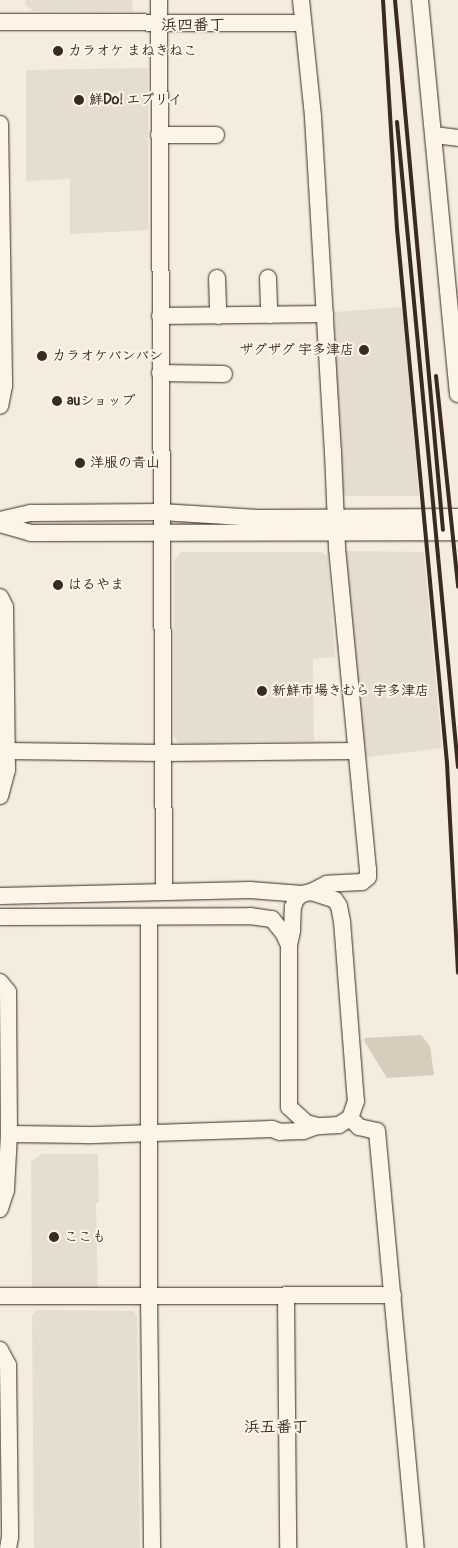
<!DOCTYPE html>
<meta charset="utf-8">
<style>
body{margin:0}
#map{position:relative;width:458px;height:1548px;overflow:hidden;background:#f4eddd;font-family:Pangolin,"Klee One",sans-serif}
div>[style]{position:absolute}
.built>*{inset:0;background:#e5ddce}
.green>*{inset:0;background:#d6cdbd}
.roads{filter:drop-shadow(0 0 1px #3b2a1e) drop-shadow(0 0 1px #3b2a1e)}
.minor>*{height:16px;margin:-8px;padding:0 8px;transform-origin:8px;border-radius:8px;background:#fcf5e5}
.rail>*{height:4px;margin:-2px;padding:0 2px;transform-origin:2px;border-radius:2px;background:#3b2a1e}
.dots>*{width:14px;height:14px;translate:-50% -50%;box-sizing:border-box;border:2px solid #fcf5e5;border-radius:50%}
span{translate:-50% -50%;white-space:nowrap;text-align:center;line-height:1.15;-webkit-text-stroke:4px #fcf5e5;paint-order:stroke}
.poi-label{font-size:14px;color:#3b2a1e;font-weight:700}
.left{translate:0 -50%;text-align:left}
.right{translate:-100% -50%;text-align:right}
.quarter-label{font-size:16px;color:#3b2a1e;font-weight:700}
</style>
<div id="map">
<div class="built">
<i style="clip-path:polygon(26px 0,132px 0,133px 12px,33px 11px,25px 4px)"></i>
<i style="clip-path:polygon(148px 68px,148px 230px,70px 234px,70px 179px,26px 181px,26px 70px)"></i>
<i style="clip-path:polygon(403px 307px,419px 496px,340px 496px,334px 312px)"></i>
<i style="clip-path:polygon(344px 551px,424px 552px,442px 748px,360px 758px)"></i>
<i style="clip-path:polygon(181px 552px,322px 552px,328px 557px,335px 657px,313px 659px,314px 741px,179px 743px,174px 737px,174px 560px)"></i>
<i style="clip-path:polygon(41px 1154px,98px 1154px,99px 1203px,96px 1203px,98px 1292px,36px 1292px,32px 1288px,31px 1162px)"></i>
<i style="clip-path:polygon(37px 1310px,133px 1311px,137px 1316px,140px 1548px,34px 1548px,32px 1315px)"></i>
</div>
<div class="green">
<i style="clip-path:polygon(421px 1035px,430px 1046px,434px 1075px,387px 1078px,364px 1041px,365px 1038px)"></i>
</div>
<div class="roads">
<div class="minor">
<i style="left:159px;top:0;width:891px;rotate:89.68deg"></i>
<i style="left:301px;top:0;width:118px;rotate:84.1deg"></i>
<i style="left:313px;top:117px;width:336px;rotate:86.6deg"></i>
<i style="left:333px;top:452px;width:96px;rotate:87.6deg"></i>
<i style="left:337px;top:548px;width:322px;rotate:84.5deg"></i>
<i style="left:368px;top:869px;width:8px;rotate:90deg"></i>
<i style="left:368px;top:877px;width:8px;rotate:140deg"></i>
<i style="left:362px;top:882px;width:35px;rotate:177deg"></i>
<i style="left:327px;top:884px;width:18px;rotate:153deg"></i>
<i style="left:420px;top:0;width:396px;rotate:84.5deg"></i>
<i style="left:0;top:22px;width:303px;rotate:0.2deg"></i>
<i style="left:0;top:124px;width:262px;rotate:89.1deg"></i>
<i style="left:4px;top:386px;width:20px;rotate:101deg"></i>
<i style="left:159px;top:135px;width:57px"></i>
<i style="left:434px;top:135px;width:24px;rotate:7deg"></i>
<i style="left:217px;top:278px;width:38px;rotate:88deg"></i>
<i style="left:268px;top:278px;width:37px;rotate:88deg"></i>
<i style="left:160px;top:316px;width:165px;rotate:-0.7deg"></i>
<i style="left:160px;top:373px;width:64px;rotate:0.9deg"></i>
<i style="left:0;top:520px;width:32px;rotate:-13deg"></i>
<i style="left:31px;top:513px;width:130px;rotate:-0.4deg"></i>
<i style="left:161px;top:512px;width:97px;rotate:3.5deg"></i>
<i style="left:258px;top:518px;width:200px;rotate:-0.3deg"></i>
<i style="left:0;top:524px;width:32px;rotate:16deg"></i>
<i style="left:31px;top:533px;width:427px;rotate:-0.1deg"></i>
<i style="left:0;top:597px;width:11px;rotate:63deg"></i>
<i style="left:5px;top:607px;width:163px;rotate:89.3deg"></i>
<i style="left:7px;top:770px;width:27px;rotate:105deg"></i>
<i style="left:7px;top:751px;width:156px;rotate:0.7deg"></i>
<i style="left:163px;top:753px;width:192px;rotate:-0.6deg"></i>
<i style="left:0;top:896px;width:250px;rotate:-1.4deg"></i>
<i style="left:250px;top:890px;width:52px;rotate:4.4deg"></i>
<i style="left:302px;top:894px;width:9px;rotate:-13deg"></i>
<i style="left:311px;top:892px;width:25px;rotate:18deg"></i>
<i style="left:335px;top:900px;width:7px;rotate:56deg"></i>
<i style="left:339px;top:906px;width:15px;rotate:79deg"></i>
<i style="left:342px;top:921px;width:181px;rotate:85.6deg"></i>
<i style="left:356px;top:1101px;width:18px;rotate:109deg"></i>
<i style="left:350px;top:1118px;width:13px;rotate:148deg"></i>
<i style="left:339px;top:1125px;width:22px;rotate:177deg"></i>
<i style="left:317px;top:1126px;width:15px;rotate:160deg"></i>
<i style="left:303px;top:1131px;width:23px;rotate:178deg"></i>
<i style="left:280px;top:1132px;width:9px;rotate:-159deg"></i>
<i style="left:272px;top:1129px;width:185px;rotate:178.1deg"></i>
<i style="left:87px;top:1135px;width:78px;rotate:-179.3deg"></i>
<i style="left:0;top:917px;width:250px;rotate:-0.2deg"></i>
<i style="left:250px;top:916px;width:22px;rotate:8deg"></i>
<i style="left:272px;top:919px;width:19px;rotate:51deg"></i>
<i style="left:284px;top:934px;width:12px;rotate:66deg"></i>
<i style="left:289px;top:945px;width:162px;rotate:90deg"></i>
<i style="left:289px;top:1107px;width:23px;rotate:43deg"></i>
<i style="left:306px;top:1123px;width:11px;rotate:15deg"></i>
<i style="left:149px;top:918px;width:379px;rotate:90deg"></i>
<i style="left:149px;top:1297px;width:251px;rotate:89.3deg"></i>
<i style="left:289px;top:945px;width:14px;rotate:-78deg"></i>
<i style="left:292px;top:931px;width:24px;rotate:-88deg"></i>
<i style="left:293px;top:907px;width:9px;rotate:-69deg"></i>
<i style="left:296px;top:899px;width:8px;rotate:-40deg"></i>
<i style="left:0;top:982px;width:13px;rotate:51deg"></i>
<i style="left:8px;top:992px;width:142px;rotate:89.6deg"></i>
<i style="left:9px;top:1134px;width:56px;rotate:93.1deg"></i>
<i style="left:6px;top:1190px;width:20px;rotate:108deg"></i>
<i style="left:350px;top:1118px;width:13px;rotate:45deg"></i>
<i style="left:359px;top:1127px;width:18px;rotate:13deg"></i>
<i style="left:377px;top:1131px;width:419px;rotate:84.7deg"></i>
<i style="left:0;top:1296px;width:393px;rotate:-0.1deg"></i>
<i style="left:286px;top:1296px;width:252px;rotate:89.5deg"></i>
<i style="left:0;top:1350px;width:17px;rotate:62deg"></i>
<i style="left:8px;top:1365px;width:172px;rotate:89.3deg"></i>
<i style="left:10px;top:1537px;width:11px;rotate:100deg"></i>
</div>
</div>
<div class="rail">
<i style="left:383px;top:0;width:229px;rotate:86.5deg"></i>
<i style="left:397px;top:229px;width:536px;rotate:84.65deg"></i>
<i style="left:447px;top:763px;width:210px;rotate:87deg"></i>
<i style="left:395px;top:0;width:532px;rotate:84.83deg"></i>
<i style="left:397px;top:122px;width:648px;rotate:84.6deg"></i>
<i style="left:436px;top:376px;width:212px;rotate:84deg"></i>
</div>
<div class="dots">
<i style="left:58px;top:51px;background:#3b2a1e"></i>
<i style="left:79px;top:100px;background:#3b2a1e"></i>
<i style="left:364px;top:350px;background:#3b2a1e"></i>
<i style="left:42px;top:356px;background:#3b2a1e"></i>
<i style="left:57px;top:401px;background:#3b2a1e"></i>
<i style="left:80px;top:463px;background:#3b2a1e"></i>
<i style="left:58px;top:585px;background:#3b2a1e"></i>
<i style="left:262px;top:691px;background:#3b2a1e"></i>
<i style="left:54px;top:1237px;background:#3b2a1e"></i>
</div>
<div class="poi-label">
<span class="left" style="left:68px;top:51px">カラオケ まねきねこ</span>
<span class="left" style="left:89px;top:100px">鮮Do! エブリイ</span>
<span class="right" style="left:354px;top:350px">ザグザグ 宇多津店</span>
<span class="left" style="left:52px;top:356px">カラオケバンバン</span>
<span class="left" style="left:67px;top:401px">auショップ</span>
<span class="left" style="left:90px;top:463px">洋服の青山</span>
<span class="left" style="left:68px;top:585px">はるやま</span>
<span class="left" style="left:272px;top:691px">新鮮市場きむら 宇多津店</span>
<span class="left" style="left:64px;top:1237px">ここも</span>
</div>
<div class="quarter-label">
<span style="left:193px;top:25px">浜四番丁</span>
<span style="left:276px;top:1427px">浜五番丁</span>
</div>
</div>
